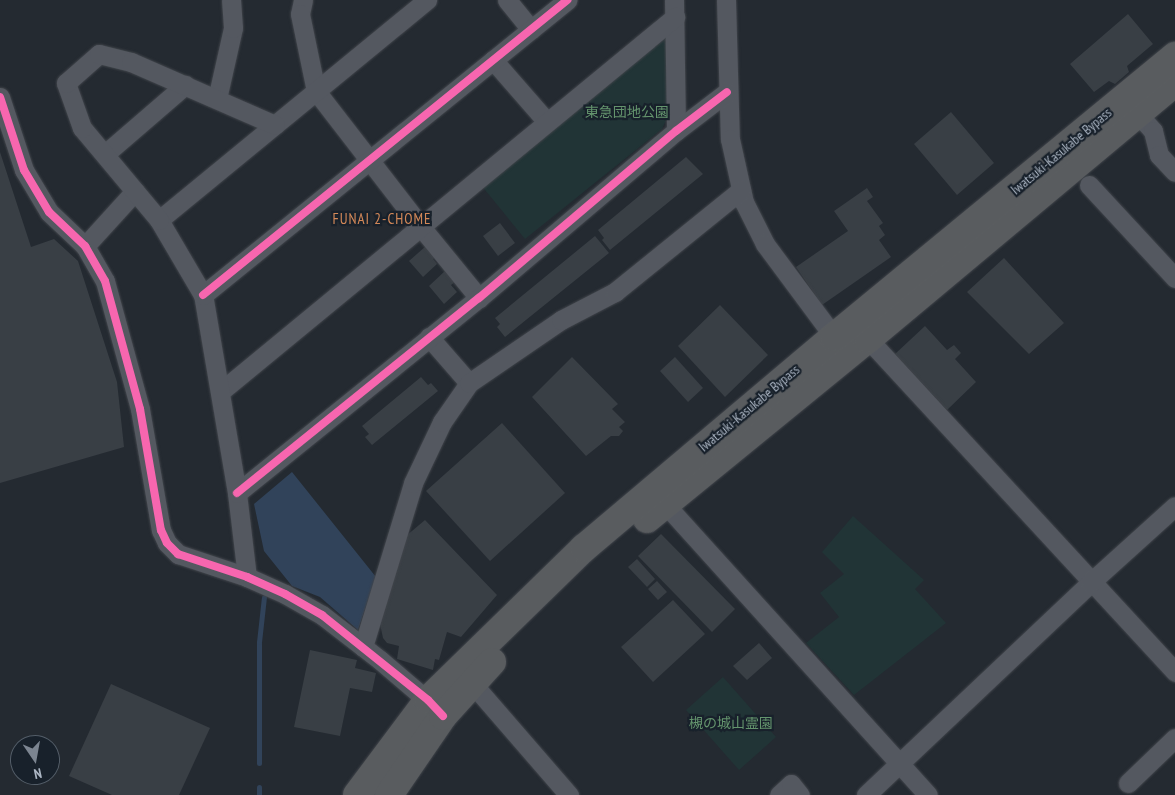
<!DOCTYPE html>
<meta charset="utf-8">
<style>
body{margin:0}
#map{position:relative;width:1175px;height:795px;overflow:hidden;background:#242a31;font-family:"PT Sans Narrow","Noto Sans JP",sans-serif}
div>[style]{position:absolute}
.green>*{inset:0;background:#213436}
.water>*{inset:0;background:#31435a}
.stream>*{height:5px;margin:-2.5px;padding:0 2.5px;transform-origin:2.5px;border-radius:2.5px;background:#31435a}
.building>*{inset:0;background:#393f45}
.roads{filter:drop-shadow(0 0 1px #40444a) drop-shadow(0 0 1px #40444a)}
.minor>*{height:19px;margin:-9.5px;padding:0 9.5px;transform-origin:9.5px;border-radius:9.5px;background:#545860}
.highway>*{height:28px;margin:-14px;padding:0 14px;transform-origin:14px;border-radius:14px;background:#595c5f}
.cycleway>*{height:8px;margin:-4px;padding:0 4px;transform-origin:4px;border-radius:4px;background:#f766af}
span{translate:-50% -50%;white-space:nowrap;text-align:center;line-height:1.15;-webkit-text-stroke:4.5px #18212b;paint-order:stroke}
.park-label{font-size:14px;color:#64946d}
.street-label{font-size:14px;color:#acb6c4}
.neighbourhood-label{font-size:15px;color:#d38858;letter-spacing:1px}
.north{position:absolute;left:10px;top:735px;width:50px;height:50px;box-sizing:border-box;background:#18212b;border:1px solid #535d68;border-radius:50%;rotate:168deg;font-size:14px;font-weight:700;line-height:20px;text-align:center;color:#acb6c4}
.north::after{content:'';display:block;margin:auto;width:18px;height:22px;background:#7c8591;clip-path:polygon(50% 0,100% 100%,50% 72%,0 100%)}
</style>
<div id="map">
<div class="green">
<i style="clip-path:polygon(663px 36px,669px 39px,669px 114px,662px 129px,525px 239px,481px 185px)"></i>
<i style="clip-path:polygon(853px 516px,924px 580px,915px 589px,946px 623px,854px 695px,806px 643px,839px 617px,820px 593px,844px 574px,822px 552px)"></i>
<i style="clip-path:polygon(723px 677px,776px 737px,739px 770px,686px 710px)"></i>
</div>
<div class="water">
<i style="clip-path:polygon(292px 472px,376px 577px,358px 630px,320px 597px,292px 586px,264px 551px,254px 504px)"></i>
</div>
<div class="stream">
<i style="left:259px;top:763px;width:121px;rotate:-90deg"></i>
<i style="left:259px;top:642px;width:45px;rotate:-83.7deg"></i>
<i style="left:259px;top:795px;width:8px;rotate:-90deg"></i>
</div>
<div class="building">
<i style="clip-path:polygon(1128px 14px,1153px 44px,1127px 66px,1129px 72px,1115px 84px,1109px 81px,1094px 92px,1070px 64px)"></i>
<i style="clip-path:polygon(951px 112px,994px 163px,957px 195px,914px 144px)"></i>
<i style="clip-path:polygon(0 152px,31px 247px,54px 239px,78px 261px,117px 382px,124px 447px,0 483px)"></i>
<i style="clip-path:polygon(686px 157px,703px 174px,610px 250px,602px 240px,604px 238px,598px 230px)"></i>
<i style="clip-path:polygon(867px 188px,873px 197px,867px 201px,883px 223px,879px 226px,885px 235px,879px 240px,891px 257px,822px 305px,796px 267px,848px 231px,834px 211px)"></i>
<i style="clip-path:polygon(500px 223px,515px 243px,498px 256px,483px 236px)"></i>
<i style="clip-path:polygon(595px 236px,609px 253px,505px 337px,497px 327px,500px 324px,495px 318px)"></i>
<i style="clip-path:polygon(426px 246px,436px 256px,433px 259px,437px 264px,423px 277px,409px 261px)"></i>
<i style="clip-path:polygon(1004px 258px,1064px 323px,1029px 354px,967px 292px)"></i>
<i style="clip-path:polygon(446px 270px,456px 281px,451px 285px,457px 292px,444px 304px,429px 286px)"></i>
<i style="clip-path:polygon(720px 305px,768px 355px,725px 397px,678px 346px)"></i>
<i style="clip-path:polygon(925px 326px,947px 350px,954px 345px,961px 353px,955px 359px,976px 382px,947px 410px,895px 354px)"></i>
<i style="clip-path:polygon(572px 357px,618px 404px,612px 409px,625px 422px,619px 427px,623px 431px,619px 436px,611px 436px,586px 456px,532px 397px)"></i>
<i style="clip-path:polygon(675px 357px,703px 388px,688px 402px,660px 371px)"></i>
<i style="clip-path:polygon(421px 377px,428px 385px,431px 383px,438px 391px,372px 445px,365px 437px,369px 434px,362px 426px)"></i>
<i style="clip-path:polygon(502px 423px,565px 493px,490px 561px,426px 491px)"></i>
<i style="clip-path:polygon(425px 520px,497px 595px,461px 637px,447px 632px,439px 660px,435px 659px,433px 670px,397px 659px,399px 646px,387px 643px,383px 638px,380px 624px,406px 536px)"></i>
<i style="clip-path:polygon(661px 534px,735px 609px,712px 632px,638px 556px)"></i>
<i style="clip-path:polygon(637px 559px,655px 579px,647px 587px,628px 567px)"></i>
<i style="clip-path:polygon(657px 581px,667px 592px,658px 600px,648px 589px)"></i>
<i style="clip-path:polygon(673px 600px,705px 634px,653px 682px,621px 647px)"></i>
<i style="clip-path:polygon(759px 643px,772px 658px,747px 680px,733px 666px)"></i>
<i style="clip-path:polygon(310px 650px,357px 660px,355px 668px,376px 673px,372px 692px,350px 688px,340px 736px,294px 727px)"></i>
<i style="clip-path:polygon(111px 684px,210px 728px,179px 795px,112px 795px,69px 776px)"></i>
</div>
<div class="roads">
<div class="minor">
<i style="left:303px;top:0;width:14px;rotate:102deg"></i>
<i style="left:300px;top:14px;width:79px;rotate:78.3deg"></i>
<i style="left:316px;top:91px;width:172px;rotate:52.3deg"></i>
<i style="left:421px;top:227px;width:92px;rotate:50.8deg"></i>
<i style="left:507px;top:0;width:38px;rotate:51deg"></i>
<i style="left:674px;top:0;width:131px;rotate:89.1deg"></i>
<i style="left:726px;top:0;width:139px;rotate:88.4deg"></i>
<i style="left:730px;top:139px;width:65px;rotate:77.5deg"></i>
<i style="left:744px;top:202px;width:47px;rotate:63.4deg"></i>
<i style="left:765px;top:244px;width:116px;rotate:53.4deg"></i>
<i style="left:493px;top:60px;width:82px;rotate:48.9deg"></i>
<i style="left:0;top:97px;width:77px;rotate:71.8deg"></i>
<i style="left:24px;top:170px;width:49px;rotate:59.2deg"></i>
<i style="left:49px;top:212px;width:50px;rotate:43.4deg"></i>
<i style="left:85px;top:246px;width:40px;rotate:60.3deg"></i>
<i style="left:105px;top:281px;width:133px;rotate:74.7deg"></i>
<i style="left:140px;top:409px;width:123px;rotate:80.2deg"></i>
<i style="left:161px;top:530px;width:14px;rotate:65deg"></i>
<i style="left:167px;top:543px;width:16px;rotate:45deg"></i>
<i style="left:178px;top:554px;width:73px;rotate:18.4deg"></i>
<i style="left:247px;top:577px;width:42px;rotate:24.1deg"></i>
<i style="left:285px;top:594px;width:43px;rotate:29.6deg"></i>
<i style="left:322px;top:615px;width:73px;rotate:37.8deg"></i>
<i style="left:380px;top:660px;width:72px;rotate:40.5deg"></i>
<i style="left:217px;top:99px;width:73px;rotate:-77.3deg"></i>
<i style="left:233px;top:28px;width:28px;rotate:-94deg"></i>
<i style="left:1137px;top:113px;width:24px;rotate:48deg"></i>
<i style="left:1153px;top:131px;width:25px;rotate:76deg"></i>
<i style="left:1159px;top:155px;width:23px;rotate:47deg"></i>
<i style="left:105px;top:154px;width:106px;rotate:-40.8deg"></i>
<i style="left:1089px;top:185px;width:127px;rotate:47.2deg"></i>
<i style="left:159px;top:220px;width:347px;rotate:-39.4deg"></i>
<i style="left:85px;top:246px;width:74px;rotate:-47.7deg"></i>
<i style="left:203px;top:295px;width:469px;rotate:-39deg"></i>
<i style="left:429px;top:337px;width:61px;rotate:49deg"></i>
<i style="left:868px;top:339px;width:453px;rotate:47.3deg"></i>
<i style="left:220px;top:392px;width:590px;rotate:-39.49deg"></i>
<i style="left:237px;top:493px;width:311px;rotate:-38.9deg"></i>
<i style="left:479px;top:298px;width:258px;rotate:-40.3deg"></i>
<i style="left:676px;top:131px;width:64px;rotate:-37.4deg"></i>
<i style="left:665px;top:504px;width:392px;rotate:47.9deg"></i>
<i style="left:247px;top:577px;width:85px;rotate:-96.8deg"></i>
<i style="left:237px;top:493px;width:201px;rotate:-99.7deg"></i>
<i style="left:203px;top:295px;width:87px;rotate:-120.4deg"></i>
<i style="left:159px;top:220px;width:120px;rotate:-129.9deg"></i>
<i style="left:82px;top:128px;width:48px;rotate:-109.6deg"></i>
<i style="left:66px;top:83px;width:44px;rotate:-41.3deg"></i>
<i style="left:99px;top:54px;width:33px;rotate:14deg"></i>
<i style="left:131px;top:62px;width:157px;rotate:23.6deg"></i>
<i style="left:363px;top:647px;width:171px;rotate:-73deg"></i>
<i style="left:413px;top:483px;width:68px;rotate:-64.6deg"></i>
<i style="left:442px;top:422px;width:47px;rotate:-55.3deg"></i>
<i style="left:469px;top:383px;width:112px;rotate:-34.4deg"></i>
<i style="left:561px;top:320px;width:61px;rotate:-27.4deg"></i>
<i style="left:615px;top:292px;width:162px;rotate:-39deg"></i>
<i style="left:465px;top:675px;width:159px;rotate:49.1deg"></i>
<i style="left:1128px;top:783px;width:65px;rotate:-43.8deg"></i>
<i style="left:779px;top:795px;width:16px;rotate:-43deg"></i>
<i style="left:791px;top:784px;width:14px;rotate:51deg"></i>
<i style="left:866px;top:795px;width:310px;rotate:-43.4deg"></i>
<i style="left:1091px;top:582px;width:113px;rotate:-42.1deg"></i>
</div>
<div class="highway">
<i style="left:647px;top:519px;width:285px;rotate:-39.2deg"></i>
<i style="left:868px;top:339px;width:400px;rotate:-39.9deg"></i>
<i style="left:357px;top:795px;width:119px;rotate:-53.2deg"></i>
<i style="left:428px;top:700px;width:218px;rotate:-44.3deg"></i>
<i style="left:584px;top:548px;width:327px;rotate:-40.2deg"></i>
<i style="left:834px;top:337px;width:442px;rotate:-39.5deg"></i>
<i style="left:389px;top:795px;width:96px;rotate:-55.6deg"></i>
<i style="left:443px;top:716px;width:73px;rotate:-47.8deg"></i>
</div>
</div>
<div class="cycleway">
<i style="left:0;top:97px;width:77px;rotate:71.8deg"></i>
<i style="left:24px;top:170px;width:49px;rotate:59.2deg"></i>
<i style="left:49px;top:212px;width:50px;rotate:43.4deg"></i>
<i style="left:85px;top:246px;width:40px;rotate:60.3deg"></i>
<i style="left:105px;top:281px;width:133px;rotate:74.7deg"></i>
<i style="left:140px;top:409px;width:123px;rotate:80.2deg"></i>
<i style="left:161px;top:530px;width:14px;rotate:65deg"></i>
<i style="left:167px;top:543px;width:16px;rotate:45deg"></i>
<i style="left:178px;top:554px;width:73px;rotate:18.4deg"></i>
<i style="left:247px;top:577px;width:42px;rotate:24.1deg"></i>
<i style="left:285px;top:594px;width:43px;rotate:29.6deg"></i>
<i style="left:322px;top:615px;width:136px;rotate:38.7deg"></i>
<i style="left:428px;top:700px;width:22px;rotate:47deg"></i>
<i style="left:203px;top:295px;width:469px;rotate:-39deg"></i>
<i style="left:237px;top:493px;width:311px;rotate:-38.9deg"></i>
<i style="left:479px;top:298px;width:258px;rotate:-40.3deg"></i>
<i style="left:676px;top:131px;width:64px;rotate:-37.4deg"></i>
</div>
<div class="park-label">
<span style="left:627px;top:112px">東急団地公園</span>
<span style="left:731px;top:723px">槻の城山霊園</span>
</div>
<div class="street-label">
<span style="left:1061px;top:151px;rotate:-40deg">Iwatsuki-Kasukabe Bypass</span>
<span style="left:749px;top:408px;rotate:-40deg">Iwatsuki-Kasukabe Bypass</span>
</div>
<div class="neighbourhood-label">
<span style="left:382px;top:219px">FUNAI 2-CHOME</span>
</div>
<div class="north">N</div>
</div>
